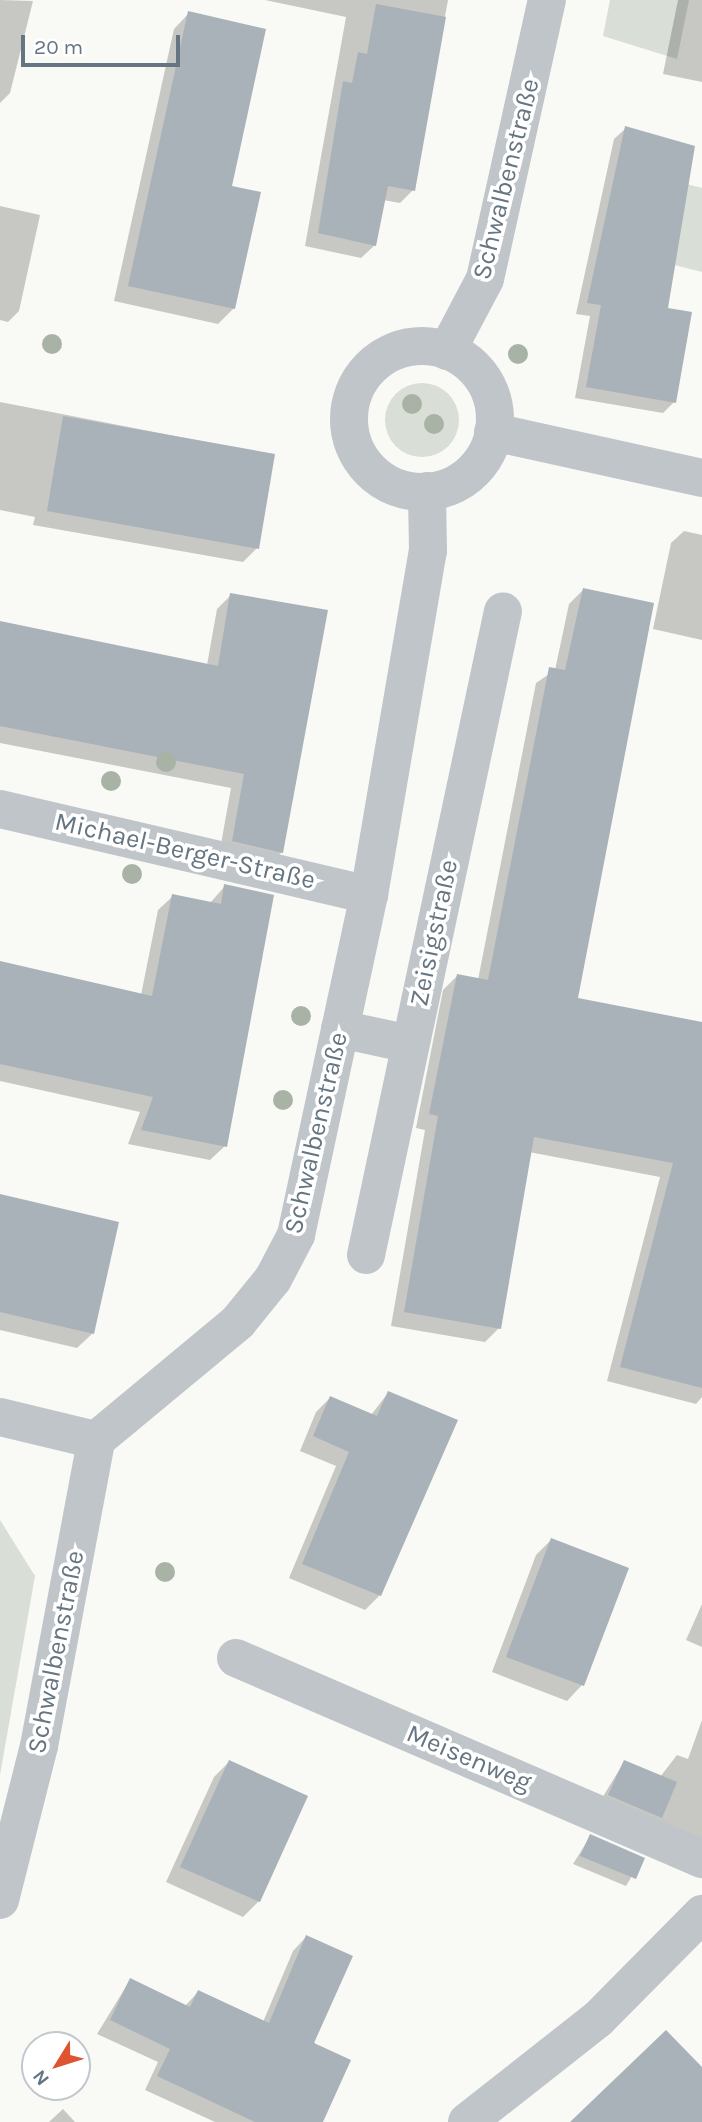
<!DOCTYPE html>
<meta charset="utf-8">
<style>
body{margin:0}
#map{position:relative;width:702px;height:2122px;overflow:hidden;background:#f9f9f6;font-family:Karla,sans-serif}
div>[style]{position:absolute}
.green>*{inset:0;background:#d9ded6}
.round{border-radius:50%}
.shadow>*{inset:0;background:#0003}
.building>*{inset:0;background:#a9b2b8}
.minor>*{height:38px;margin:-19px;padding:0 19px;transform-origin:19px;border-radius:19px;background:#c0c5c9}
.minor>.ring{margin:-19px;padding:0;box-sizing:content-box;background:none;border:38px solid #c0c5c9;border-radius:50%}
.trees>*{width:20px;height:20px;margin:-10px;border-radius:50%;background:#a9b3a5}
span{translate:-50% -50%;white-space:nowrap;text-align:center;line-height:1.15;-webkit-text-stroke:7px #fff;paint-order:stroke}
.street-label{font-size:26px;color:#657581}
.north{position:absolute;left:21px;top:2031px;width:70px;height:70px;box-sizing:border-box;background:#fff;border:2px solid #c1c8cd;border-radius:50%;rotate:232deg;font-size:19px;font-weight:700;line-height:28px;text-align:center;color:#657581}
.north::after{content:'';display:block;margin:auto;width:24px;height:32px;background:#df5430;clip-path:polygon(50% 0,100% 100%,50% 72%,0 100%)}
.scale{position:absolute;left:21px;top:35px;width:159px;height:32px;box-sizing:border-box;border:4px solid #657581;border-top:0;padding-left:9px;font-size:21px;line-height:24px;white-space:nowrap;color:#657581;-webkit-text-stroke:5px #fff;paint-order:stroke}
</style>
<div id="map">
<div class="green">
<i style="clip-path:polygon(610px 0,689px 0,677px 59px,603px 36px)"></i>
<i style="clip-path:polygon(683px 183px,702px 188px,702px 272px,639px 256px)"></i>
<i class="round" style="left:385px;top:383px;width:74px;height:74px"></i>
<i style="clip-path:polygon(0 1520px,35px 1576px,0 1775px)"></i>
</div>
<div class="shadow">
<i style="clip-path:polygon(0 0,33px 1px,10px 93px,0 103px)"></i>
<i style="clip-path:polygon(265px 0,448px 0,413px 190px,400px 203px,383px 200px,375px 245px,361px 258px,305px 246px,346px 17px)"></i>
<i style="clip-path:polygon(678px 0,702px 0,702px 82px,663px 74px)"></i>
<i style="clip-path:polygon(189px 13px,230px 187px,234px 308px,218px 324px,114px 301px,174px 29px)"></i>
<i style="clip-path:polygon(626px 128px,666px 310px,674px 402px,663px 413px,575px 398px,590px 316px,576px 314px,614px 139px)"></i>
<i style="clip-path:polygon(0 206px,40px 215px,19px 311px,8px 322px,0 320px)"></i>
<i style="clip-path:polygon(0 402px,273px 455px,257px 548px,243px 562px,33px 525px,35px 517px,0 510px)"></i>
<i style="clip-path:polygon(684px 531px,702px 535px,702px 640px,653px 629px,671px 543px)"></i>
<i style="clip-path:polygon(583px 590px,576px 999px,702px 1024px,702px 1397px,696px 1404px,607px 1381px,660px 1177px,529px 1152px,499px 1328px,485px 1342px,391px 1326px,425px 1130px,416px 1128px,443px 990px,457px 976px,478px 980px,536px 683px,555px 670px,569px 604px)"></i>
<i style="clip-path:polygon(231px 595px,282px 852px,267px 866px,219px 855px,231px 788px,0 743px,0 623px,207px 665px,217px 609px)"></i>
<i style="clip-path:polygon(225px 886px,225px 1146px,210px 1160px,128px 1144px,140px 1112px,0 1081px,0 963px,141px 995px,158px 910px,173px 896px,210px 903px)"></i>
<i style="clip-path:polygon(0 1196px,93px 1333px,77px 1348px,0 1330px)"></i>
<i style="clip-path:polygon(388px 1393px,380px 1595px,365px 1610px,289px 1578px,336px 1466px,300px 1451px,316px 1412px,330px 1398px,371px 1415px)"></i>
<i style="clip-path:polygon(551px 1540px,582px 1685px,567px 1701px,492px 1672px,536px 1555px)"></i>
<i style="clip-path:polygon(702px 1604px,702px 1647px,686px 1640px)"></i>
<i style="clip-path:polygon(702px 1720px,702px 1839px,596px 1808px,624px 1762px,660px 1777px,677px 1755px,688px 1759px)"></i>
<i style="clip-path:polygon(229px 1762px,259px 1901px,243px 1917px,166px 1882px,214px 1777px)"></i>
<i style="clip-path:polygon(590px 1837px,642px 1859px,626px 1886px,573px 1864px)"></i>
<i style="clip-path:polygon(306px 1937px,321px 2122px,215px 2122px,145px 2090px,158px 2062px,97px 2034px,130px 1980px,185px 2006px,198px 1992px,263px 2022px,293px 1951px)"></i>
<i style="clip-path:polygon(63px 2109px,75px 2122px,49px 2122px)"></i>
</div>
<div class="building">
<i style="clip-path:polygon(376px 4px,446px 17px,415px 191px,388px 186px,376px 246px,318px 233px,343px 81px,352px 83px,358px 52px,367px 54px)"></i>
<i style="clip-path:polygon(188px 11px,266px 29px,232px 186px,261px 192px,235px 309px,128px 286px)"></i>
<i style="clip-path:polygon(625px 126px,695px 146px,668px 308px,692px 312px,676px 403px,586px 387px,601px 305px,587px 303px)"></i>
<i style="clip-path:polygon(63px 416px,275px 454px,259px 549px,47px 511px)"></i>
<i style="clip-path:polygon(583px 588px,654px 603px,578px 998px,702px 1022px,702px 1388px,620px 1367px,673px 1163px,534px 1137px,501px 1329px,404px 1312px,438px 1116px,429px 1114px,457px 974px,488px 980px,549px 667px,565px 670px)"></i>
<i style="clip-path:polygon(230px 593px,328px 610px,283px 853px,232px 841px,244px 774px,0 726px,0 621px,218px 666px)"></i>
<i style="clip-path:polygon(224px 884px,274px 895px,227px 1147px,141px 1130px,153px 1097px,0 1064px,0 961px,152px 996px,172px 894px,221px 904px)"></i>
<i style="clip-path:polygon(0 1194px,119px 1222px,94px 1334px,0 1312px)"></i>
<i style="clip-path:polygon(388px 1391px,458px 1420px,381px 1596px,302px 1564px,349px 1452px,313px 1436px,330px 1396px,377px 1416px)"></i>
<i style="clip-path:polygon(551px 1538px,629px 1568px,584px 1686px,506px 1657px)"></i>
<i style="clip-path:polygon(229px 1760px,308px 1796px,260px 1902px,180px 1867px)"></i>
<i style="clip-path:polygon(624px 1760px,677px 1782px,662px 1818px,608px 1795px)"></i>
<i style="clip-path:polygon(590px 1834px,645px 1858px,636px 1879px,580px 1856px)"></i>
<i style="clip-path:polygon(306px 1935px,353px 1956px,314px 2043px,351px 2060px,323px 2122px,255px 2122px,157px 2076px,170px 2049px,110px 2020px,130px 1978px,190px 2007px,198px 1990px,269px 2023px)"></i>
<i style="clip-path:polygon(666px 2030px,702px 2067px,702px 2122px,570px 2122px)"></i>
</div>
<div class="minor">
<i class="ring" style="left:349px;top:346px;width:108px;height:108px"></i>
<i style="left:447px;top:351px;width:81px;rotate:-62.2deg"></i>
<i style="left:485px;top:279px;width:286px;rotate:-77.5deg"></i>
<i style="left:493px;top:432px;width:214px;rotate:12.4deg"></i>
<i style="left:0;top:809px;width:379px;rotate:13.1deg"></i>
<i style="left:340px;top:1029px;width:72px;rotate:12.1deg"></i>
<i style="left:366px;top:1255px;width:658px;rotate:-77.99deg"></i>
<i style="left:0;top:1417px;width:99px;rotate:13.5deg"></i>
<i style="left:236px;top:1658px;width:508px;rotate:23.33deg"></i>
<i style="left:0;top:1900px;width:159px;rotate:-75.8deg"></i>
<i style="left:39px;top:1746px;width:311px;rotate:-79.4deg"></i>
<i style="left:96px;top:1440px;width:185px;rotate:-39.7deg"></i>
<i style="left:238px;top:1322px;width:55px;rotate:-50.9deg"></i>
<i style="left:273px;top:1279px;width:50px;rotate:-62.4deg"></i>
<i style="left:296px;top:1235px;width:348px;rotate:-77.9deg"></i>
<i style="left:369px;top:895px;width:349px;rotate:-80.3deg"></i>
<i style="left:428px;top:551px;width:60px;rotate:-91deg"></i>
<i style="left:467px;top:2122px;width:167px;rotate:-38.2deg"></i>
<i style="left:598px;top:2019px;width:148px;rotate:-45.3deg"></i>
</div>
<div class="trees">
<i style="left:52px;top:344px"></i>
<i style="left:518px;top:354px"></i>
<i style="left:412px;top:404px"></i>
<i style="left:434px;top:424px"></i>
<i style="left:166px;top:762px"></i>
<i style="left:111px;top:781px"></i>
<i style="left:132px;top:874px"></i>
<i style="left:301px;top:1016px"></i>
<i style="left:283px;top:1100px"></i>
<i style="left:165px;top:1572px"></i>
</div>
<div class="street-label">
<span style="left:506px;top:179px;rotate:-76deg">Schwalbenstraße</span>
<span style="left:185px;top:851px;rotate:13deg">Michael-Berger-Straße</span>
<span style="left:434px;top:933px;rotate:-78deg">Zeisigstraße</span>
<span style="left:316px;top:1133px;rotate:-77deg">Schwalbenstraße</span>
<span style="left:56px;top:1652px;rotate:-79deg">Schwalbenstraße</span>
<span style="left:469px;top:1758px;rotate:23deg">Meisenweg</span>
</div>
<div class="north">N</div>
<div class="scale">20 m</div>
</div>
